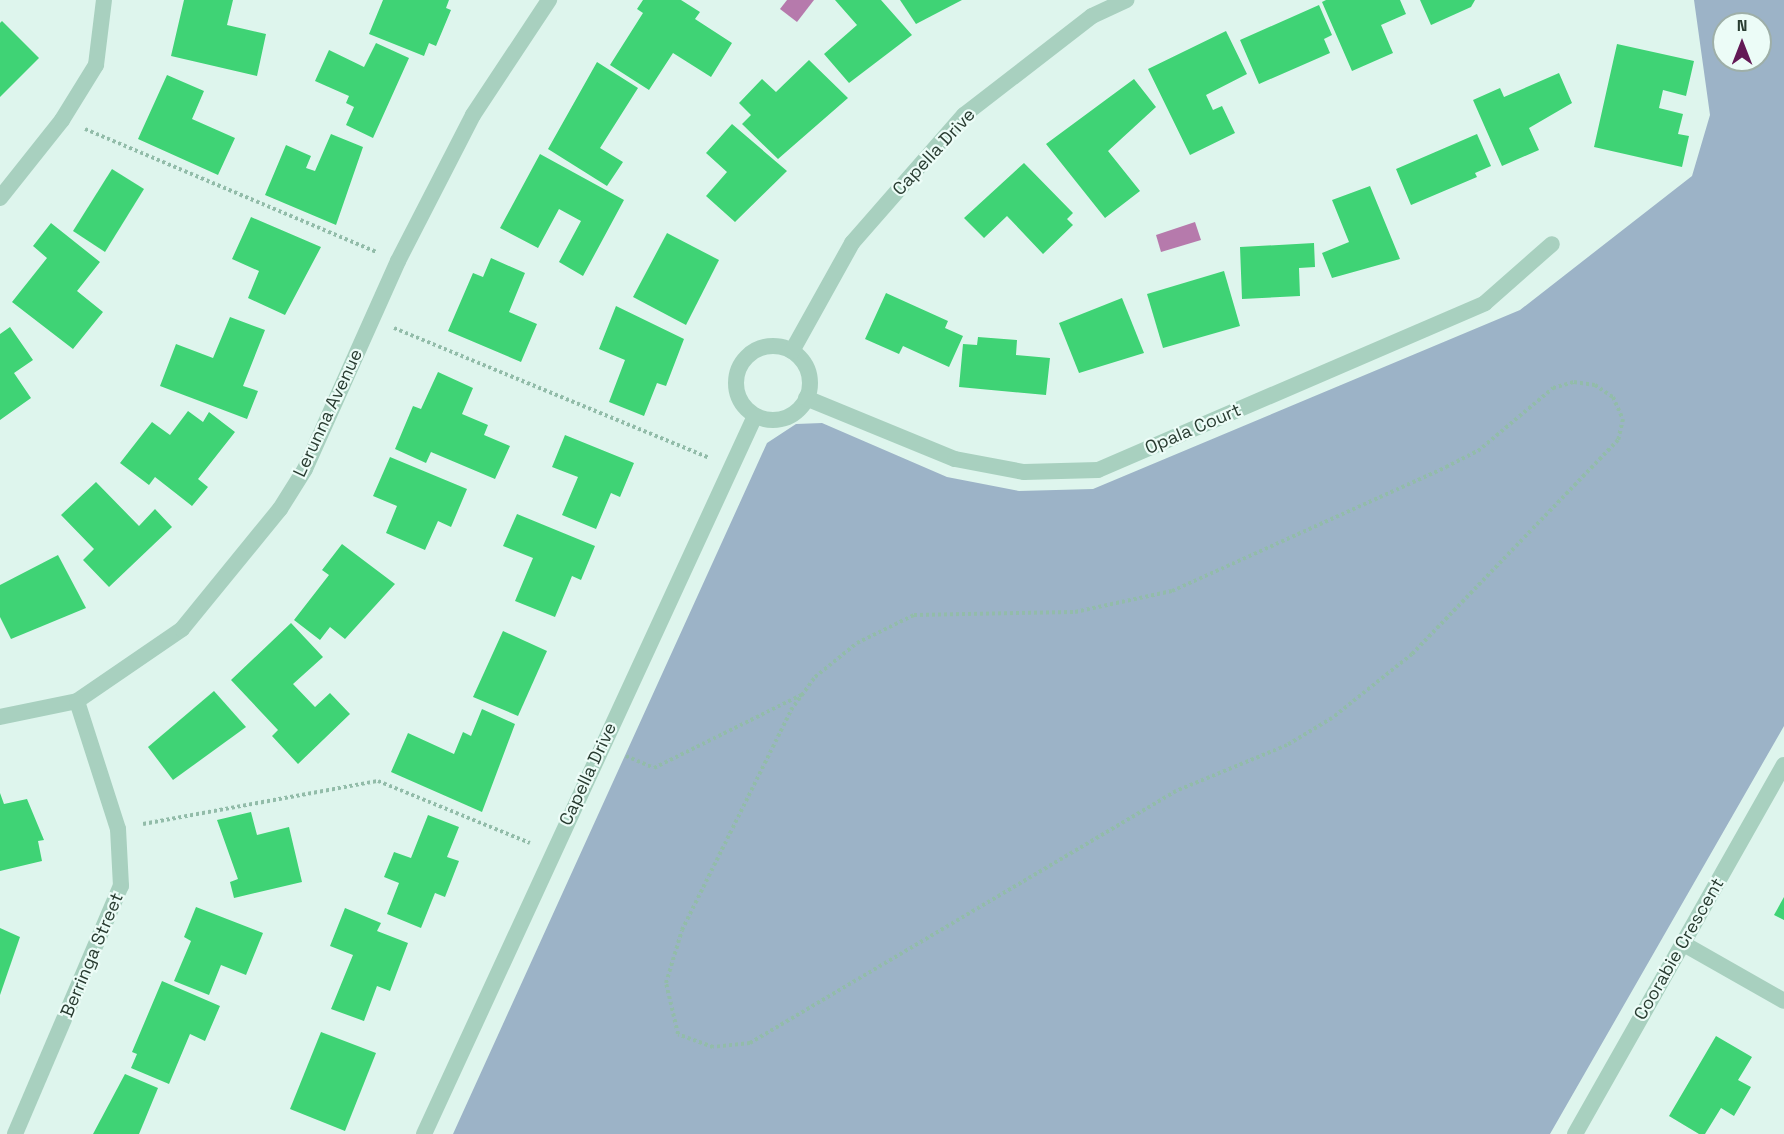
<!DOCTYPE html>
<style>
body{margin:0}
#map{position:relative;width:1784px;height:1134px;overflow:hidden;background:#def5ed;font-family:"Space Grotesk",sans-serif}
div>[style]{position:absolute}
.green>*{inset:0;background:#9cb3c7}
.water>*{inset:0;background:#b67aac}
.building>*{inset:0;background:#3fd375}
.path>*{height:4px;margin-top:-2px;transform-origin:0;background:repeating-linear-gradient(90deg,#92bca9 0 3px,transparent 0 6px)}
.minor>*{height:16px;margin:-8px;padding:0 8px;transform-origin:8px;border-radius:8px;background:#a8d0bf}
.minor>.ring{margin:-8px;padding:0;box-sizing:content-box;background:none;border:16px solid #a8d0bf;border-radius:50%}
span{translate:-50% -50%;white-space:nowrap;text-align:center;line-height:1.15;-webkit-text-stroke:4.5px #ecfcf7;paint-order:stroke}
.street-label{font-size:18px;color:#293c31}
.north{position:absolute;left:1712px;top:12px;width:60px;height:60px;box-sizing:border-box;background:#ecfcf7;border:2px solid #9eafa8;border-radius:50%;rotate:0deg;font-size:16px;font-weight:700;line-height:24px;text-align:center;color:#293c31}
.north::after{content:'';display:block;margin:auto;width:21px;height:27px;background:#631955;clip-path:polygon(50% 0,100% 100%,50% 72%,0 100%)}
</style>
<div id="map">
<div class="green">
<i style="clip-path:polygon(evenodd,1694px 0,1784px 0,1784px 726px,1550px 1134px,453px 1134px,767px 443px,796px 424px,822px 423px,947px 477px,1019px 491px,1093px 489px,1520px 310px,1692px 176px,1710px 115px,1694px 0,1724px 24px,1760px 24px,1760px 60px,1724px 60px,1724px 24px)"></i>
</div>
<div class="water">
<i style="clip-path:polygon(787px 0,814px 0,797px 22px,780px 9px)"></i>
<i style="clip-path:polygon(1195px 222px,1201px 240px,1161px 252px,1156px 235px)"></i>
</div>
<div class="building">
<i style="clip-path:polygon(184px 0,233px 0,227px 25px,266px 34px,257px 76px,171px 56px)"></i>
<i style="clip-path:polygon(383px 0,449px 0,446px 8px,451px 10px,436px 46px,429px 43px,424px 56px,369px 34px)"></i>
<i style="clip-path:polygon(643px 0,681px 0,700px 12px,695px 19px,732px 43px,711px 77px,673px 53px,649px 90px,610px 65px,643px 13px,637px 9px)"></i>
<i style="clip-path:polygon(835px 0,881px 0,912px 35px,849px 83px,824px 54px,857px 25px)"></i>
<i style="clip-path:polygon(900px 0,962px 0,916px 24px)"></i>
<i style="clip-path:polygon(1326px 0,1400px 0,1406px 14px,1381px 25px,1393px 53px,1352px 71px,1322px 2px)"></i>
<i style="clip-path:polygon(1420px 0,1475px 0,1471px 7px,1431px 25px)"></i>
<i style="clip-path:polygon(1319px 5px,1332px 35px,1324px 39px,1330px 53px,1259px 84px,1240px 40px)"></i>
<i style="clip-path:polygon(2px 21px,39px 58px,0 97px,0 23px)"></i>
<i style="clip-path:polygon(1226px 31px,1247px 74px,1206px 95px,1213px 110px,1222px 106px,1235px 133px,1190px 155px,1148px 69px)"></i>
<i style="clip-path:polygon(376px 43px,409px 58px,373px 138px,346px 125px,354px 107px,346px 103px,349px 96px,315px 81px,329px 50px,364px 67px)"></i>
<i style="clip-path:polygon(1617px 44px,1694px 61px,1686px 96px,1663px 90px,1659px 108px,1683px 114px,1678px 134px,1689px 136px,1682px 167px,1594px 147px)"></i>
<i style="clip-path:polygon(809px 60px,848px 98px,778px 159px,742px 124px,751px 115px,739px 103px,762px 79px,776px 92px)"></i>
<i style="clip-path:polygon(597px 62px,638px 88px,600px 148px,623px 162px,607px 186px,548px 149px)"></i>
<i style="clip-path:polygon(1559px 73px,1572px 103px,1529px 128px,1539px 150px,1502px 166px,1473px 100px,1500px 88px,1504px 97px)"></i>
<i style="clip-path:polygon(167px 75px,204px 91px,192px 119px,235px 138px,218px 175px,138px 139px)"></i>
<i style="clip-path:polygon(1134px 79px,1156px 107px,1108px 151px,1140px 191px,1105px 218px,1046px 144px)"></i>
<i style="clip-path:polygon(732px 124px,787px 171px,735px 222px,706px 196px,727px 172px,706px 153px)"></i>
<i style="clip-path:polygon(331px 134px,363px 147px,336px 225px,265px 195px,286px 145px,311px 156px,306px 168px,315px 171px)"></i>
<i style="clip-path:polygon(1477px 134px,1491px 166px,1475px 173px,1477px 177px,1411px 205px,1396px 169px)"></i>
<i style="clip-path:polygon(540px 154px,624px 200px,583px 276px,559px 262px,581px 221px,559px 209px,538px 248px,500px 228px)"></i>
<i style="clip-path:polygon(1024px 163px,1073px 213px,1067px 219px,1073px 225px,1043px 254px,1007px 216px,984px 238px,964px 218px)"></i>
<i style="clip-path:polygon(112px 169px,144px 189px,105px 252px,73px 231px)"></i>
<i style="clip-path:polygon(1370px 186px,1400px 259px,1332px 278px,1322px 253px,1349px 242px,1332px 200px)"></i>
<i style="clip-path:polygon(251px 217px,321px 247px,285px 315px,248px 298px,259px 271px,232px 259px)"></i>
<i style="clip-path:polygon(51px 223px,100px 262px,77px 291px,103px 312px,73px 349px,12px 302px,47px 258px,33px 246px)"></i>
<i style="clip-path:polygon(667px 233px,719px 260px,686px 325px,633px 297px)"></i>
<i style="clip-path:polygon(1314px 243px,1315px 267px,1299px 268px,1300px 296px,1242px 299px,1240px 247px)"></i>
<i style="clip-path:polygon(491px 258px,525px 273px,509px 312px,537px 324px,521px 362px,448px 331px,473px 273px,483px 277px)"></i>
<i style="clip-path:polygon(1224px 271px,1240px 326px,1163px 348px,1147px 294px)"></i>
<i style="clip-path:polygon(886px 293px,948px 321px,945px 328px,963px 336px,949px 367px,903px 346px,899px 354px,865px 339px)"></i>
<i style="clip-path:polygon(1122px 298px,1144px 353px,1079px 373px,1059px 323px)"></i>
<i style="clip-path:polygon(616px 306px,684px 339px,666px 386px,657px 383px,644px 416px,609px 402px,625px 360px,599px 349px)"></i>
<i style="clip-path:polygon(230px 317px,265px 330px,243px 386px,258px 391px,247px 419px,160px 386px,176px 344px,213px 358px)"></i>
<i style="clip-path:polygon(10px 327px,33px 360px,14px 373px,31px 398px,0 420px,0 334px)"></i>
<i style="clip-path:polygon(978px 337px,1017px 340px,1016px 355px,1050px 358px,1046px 395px,959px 387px,963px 344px,977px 345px)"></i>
<i style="clip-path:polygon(438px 372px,473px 388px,462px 414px,488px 425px,484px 435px,510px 446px,495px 479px,431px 452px,426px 463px,395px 449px,413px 406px,421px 409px)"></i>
<i style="clip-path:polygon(188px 411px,203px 422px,209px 412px,235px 432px,198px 479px,208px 487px,192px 506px,155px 477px,149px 485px,120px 463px,152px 422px,170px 435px)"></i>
<i style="clip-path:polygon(565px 435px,634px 463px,620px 497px,611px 493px,596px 529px,562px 515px,578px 477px,552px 467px)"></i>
<i style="clip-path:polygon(390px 457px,467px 489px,451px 527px,438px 521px,425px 550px,386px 533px,397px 506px,373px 496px)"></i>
<i style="clip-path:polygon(96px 482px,139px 526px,155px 509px,172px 527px,109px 587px,83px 560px,94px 549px,61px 515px)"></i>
<i style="clip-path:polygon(517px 514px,595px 546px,581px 580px,572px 576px,555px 617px,515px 601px,533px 558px,503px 546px)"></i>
<i style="clip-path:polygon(342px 544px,395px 584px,345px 639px,330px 627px,320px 640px,294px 620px,329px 575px,322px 570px)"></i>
<i style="clip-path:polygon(58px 555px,86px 608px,11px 639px,0 617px,0 585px)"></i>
<i style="clip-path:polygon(291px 623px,323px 657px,293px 684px,315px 707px,330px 693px,350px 714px,298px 764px,272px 736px,278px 730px,231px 680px)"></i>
<i style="clip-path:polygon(503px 631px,547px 651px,518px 716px,473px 697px)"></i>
<i style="clip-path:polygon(214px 691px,246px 727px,173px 780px,148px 747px)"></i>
<i style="clip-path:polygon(482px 709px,515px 724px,482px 812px,391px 772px,408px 733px,454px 754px,463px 732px,471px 736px)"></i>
<i style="clip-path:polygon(0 793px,4px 804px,27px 799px,44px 840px,38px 841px,42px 861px,0 871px)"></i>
<i style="clip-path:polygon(251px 812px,257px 835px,289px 827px,302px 882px,234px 898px,230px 882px,238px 879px,217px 820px)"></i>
<i style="clip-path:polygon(428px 815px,459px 827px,447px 857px,459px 861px,445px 897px,435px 893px,421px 928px,387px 914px,399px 883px,384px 877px,394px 852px,411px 858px)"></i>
<i style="clip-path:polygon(1784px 897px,1784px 920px,1774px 915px)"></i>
<i style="clip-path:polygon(196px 907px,263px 933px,246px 975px,221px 965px,209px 995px,174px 981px,191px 941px,184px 937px)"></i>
<i style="clip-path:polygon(345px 908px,381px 923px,377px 931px,408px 943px,390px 991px,377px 986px,364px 1021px,331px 1009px,353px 955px,330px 946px)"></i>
<i style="clip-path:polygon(0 928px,20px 937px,0 995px)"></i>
<i style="clip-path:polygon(162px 981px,220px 1006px,205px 1041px,190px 1034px,169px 1084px,131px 1068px,137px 1054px,132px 1052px)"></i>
<i style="clip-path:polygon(321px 1032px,376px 1053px,345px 1131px,290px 1109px)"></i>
<i style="clip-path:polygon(1716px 1036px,1752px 1057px,1738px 1080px,1751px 1087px,1734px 1116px,1721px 1108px,1705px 1134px,1699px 1134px,1669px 1116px)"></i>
<i style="clip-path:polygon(125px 1074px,158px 1088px,139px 1134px,93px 1134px)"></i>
</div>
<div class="path">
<i style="left:85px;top:129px;width:316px;rotate:22.9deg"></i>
<i style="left:394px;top:328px;width:341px;rotate:22.4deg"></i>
<i style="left:1574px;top:382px;width:21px;rotate:8deg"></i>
<i style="left:1595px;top:385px;width:22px;rotate:34deg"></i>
<i style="left:1613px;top:397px;width:24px;rotate:66deg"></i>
<i style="left:1623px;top:419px;width:22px;rotate:103deg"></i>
<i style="left:1618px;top:440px;width:297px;rotate:133.9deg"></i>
<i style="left:1412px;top:654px;width:102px;rotate:141.3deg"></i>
<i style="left:1332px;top:718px;width:52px;rotate:149deg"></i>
<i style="left:1287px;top:745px;width:120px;rotate:157.5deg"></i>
<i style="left:1176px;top:791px;width:495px;rotate:149.4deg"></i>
<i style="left:750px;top:1043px;width:37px;rotate:174deg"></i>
<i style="left:713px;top:1047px;width:37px;rotate:-160deg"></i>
<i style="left:678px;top:1034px;width:52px;rotate:-103.2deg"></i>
<i style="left:666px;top:983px;width:55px;rotate:-73.2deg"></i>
<i style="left:682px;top:930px;width:246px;rotate:-63.6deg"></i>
<i style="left:791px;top:710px;width:41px;rotate:-54deg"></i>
<i style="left:815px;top:677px;width:54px;rotate:-39deg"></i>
<i style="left:857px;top:643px;width:64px;rotate:-26.2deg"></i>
<i style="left:914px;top:615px;width:161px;rotate:-1.1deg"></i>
<i style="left:1075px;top:612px;width:99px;rotate:-12.2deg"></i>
<i style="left:1172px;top:591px;width:301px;rotate:-24.3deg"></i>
<i style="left:1446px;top:467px;width:36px;rotate:-27deg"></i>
<i style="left:1478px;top:451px;width:98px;rotate:-40deg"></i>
<i style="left:1553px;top:388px;width:22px;rotate:-16deg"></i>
<i style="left:626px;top:756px;width:30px;rotate:23deg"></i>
<i style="left:654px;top:768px;width:166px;rotate:-26.4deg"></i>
<i style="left:143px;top:824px;width:239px;rotate:-10.4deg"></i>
<i style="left:378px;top:781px;width:164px;rotate:22.2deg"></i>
</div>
<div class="minor">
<i style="left:0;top:198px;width:100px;rotate:-51.5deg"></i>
<i style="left:62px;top:120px;width:65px;rotate:-58.3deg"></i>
<i style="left:96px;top:65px;width:65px;rotate:-83deg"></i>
<i class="ring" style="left:736px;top:346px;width:58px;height:58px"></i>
<i style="left:792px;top:351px;width:124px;rotate:-60.9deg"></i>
<i style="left:852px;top:243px;width:170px;rotate:-48.8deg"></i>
<i style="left:964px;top:115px;width:162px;rotate:-37.7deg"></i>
<i style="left:1092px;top:16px;width:38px;rotate:-25deg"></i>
<i style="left:806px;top:398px;width:161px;rotate:22.3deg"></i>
<i style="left:955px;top:459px;width:70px;rotate:10.7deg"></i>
<i style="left:1024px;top:472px;width:74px;rotate:-1.5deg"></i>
<i style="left:1098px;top:470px;width:421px;rotate:-23.3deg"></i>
<i style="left:1485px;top:303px;width:89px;rotate:-41.4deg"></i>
<i style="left:0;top:717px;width:79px;rotate:-11.7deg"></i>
<i style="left:77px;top:701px;width:127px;rotate:-34.4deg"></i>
<i style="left:182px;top:629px;width:155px;rotate:-50.8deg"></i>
<i style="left:280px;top:509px;width:47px;rotate:-58deg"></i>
<i style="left:305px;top:469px;width:228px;rotate:-65.9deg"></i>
<i style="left:398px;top:261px;width:164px;rotate:-62.8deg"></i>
<i style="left:473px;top:115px;width:138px;rotate:-56.5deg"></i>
<i style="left:1682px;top:943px;width:117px;rotate:29.6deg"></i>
<i style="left:15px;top:1134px;width:270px;rotate:-66.9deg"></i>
<i style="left:121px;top:886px;width:57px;rotate:-93deg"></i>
<i style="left:118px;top:829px;width:134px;rotate:-107.8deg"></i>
<i style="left:424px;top:1134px;width:791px;rotate:-65.25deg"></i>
<i style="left:1575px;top:1134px;width:424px;rotate:-60.5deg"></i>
</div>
<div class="street-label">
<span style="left:934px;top:152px;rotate:-47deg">Capella Drive</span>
<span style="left:328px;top:413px;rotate:-65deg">Lerunna Avenue</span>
<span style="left:1193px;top:429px;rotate:-23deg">Opala Court</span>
<span style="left:588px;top:774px;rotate:-65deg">Capella Drive</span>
<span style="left:1679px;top:949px;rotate:-60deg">Coorabie Crescent</span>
<span style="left:92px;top:955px;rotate:-67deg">Berringa Street</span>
</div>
<div class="north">N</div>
</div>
